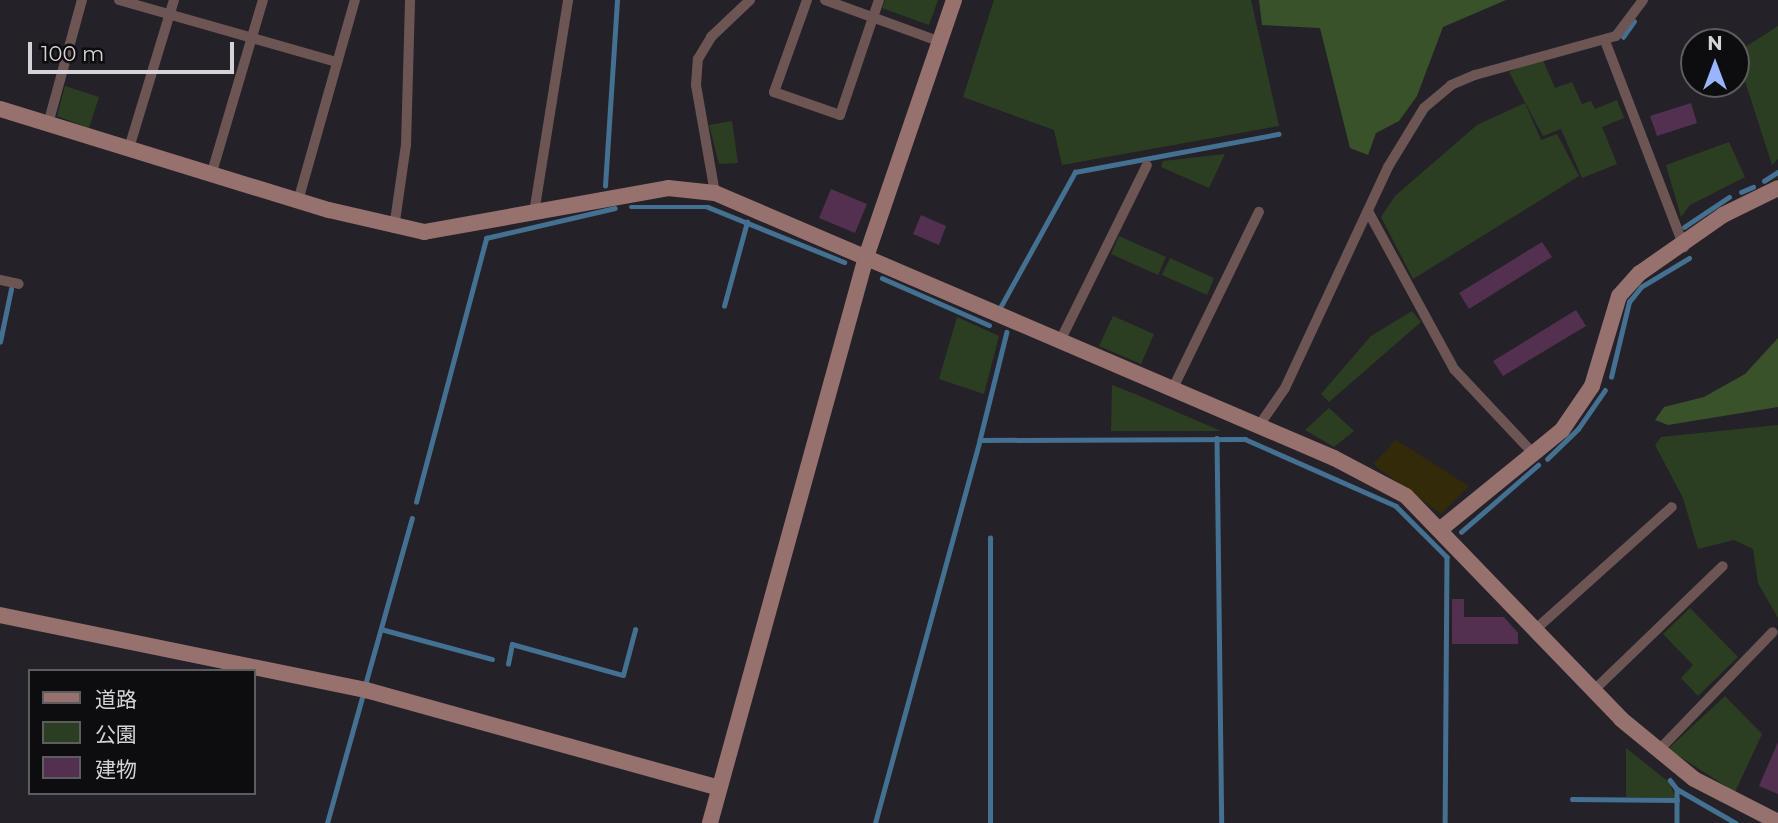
<!DOCTYPE html>
<meta charset="utf-8">
<style>
body{margin:0}
#map{position:relative;width:1778px;height:823px;overflow:hidden;background:#252128;font-family:Montserrat,"Noto Sans JP",sans-serif}
div>[style]{position:absolute}
.green>*{inset:0;background:#2c3e21}
.forest>*{inset:0;background:#395229}
.sand>*{inset:0;background:#322a08}
.stream>*{height:4.5px;margin:-2.25px;padding:0 2.25px;transform-origin:2.25px;border-radius:2.25px;background:#447091}
.building>*{inset:0;background:#533050}
.street>*{height:10px;margin:-5px;padding:0 5px;transform-origin:5px;border-radius:5px;background:#6d5553}
.secondary>*{height:16px;margin:-8px;padding:0 8px;transform-origin:8px;border-radius:8px;background:#97716d}
span{translate:-50% -50%;white-space:nowrap;text-align:center;line-height:1.15;-webkit-text-stroke:6px #0d0c0e;paint-order:stroke}
.legend{position:absolute;left:28px;top:669px;width:228px;height:126px;box-sizing:border-box;background:#0d0c0e;border:2px solid #5d5c5e;margin:0;padding:9px 12px;list-style:none;font-size:21px;color:#d5d3d7}
.legend li{display:flex;align-items:center;gap:14px;height:35px}
.legend b{width:35px;border:2px solid #5d5c5e}
.north{position:absolute;left:1680px;top:28px;width:70px;height:70px;box-sizing:border-box;background:#0d0c0e;border:2px solid #5d5c5e;border-radius:50%;rotate:0deg;font-size:19px;font-weight:700;line-height:28px;text-align:center;color:#d5d3d7}
.north::after{content:'';display:block;margin:auto;width:24px;height:32px;background:#99b5fd;clip-path:polygon(50% 0,100% 100%,50% 72%,0 100%)}
.scale{position:absolute;left:28px;top:42px;width:206px;height:32px;box-sizing:border-box;border:4px solid #d5d3d7;border-top:0;padding-left:9px;font-size:21px;line-height:24px;white-space:nowrap;color:#d5d3d7;-webkit-text-stroke:5px #0d0c0e;paint-order:stroke}
</style>
<div id="map">
<div class="green">
<i style="clip-path:polygon(885px 0,938px 0,929px 25px,882px 8px)"></i>
<i style="clip-path:polygon(994px 0,1251px 0,1279px 126px,1062px 165px,1054px 130px,963px 97px)"></i>
<i style="clip-path:polygon(1778px 26px,1778px 159px,1772px 165px,1736px 53px)"></i>
<i style="clip-path:polygon(1542px 58px,1555px 88px,1572px 82px,1582px 104px,1591px 101px,1595px 109px,1617px 100px,1624px 118px,1602px 127px,1617px 164px,1582px 178px,1561px 129px,1543px 136px,1509px 72px)"></i>
<i style="clip-path:polygon(65px 86px,99px 97px,89px 128px,57px 116px)"></i>
<i style="clip-path:polygon(1525px 103px,1541px 140px,1557px 134px,1579px 176px,1413px 279px,1381px 217px,1395px 196px,1477px 125px)"></i>
<i style="clip-path:polygon(732px 121px,738px 163px,719px 164px,709px 125px)"></i>
<i style="clip-path:polygon(1729px 142px,1745px 177px,1690px 205px,1681px 217px,1666px 165px)"></i>
<i style="clip-path:polygon(1225px 154px,1209px 188px,1161px 167px,1163px 161px)"></i>
<i style="clip-path:polygon(1119px 236px,1166px 257px,1158px 275px,1111px 254px)"></i>
<i style="clip-path:polygon(1170px 258px,1214px 278px,1207px 295px,1162px 275px)"></i>
<i style="clip-path:polygon(1412px 311px,1421px 322px,1329px 402px,1321px 394px,1371px 336px)"></i>
<i style="clip-path:polygon(1113px 316px,1154px 334px,1141px 364px,1099px 346px)"></i>
<i style="clip-path:polygon(957px 317px,999px 336px,984px 394px,939px 379px)"></i>
<i style="clip-path:polygon(1112px 385px,1135px 394px,1221px 431px,1111px 431px)"></i>
<i style="clip-path:polygon(1329px 408px,1354px 431px,1334px 447px,1305px 430px)"></i>
<i style="clip-path:polygon(1778px 425px,1778px 618px,1758px 583px,1753px 549px,1734px 540px,1698px 549px,1683px 498px,1655px 445px,1661px 437px)"></i>
<i style="clip-path:polygon(1690px 608px,1738px 657px,1698px 696px,1681px 678px,1693px 665px,1663px 634px)"></i>
<i style="clip-path:polygon(1725px 696px,1762px 734px,1735px 792px,1668px 749px)"></i>
<i style="clip-path:polygon(1626px 748px,1670px 783px,1675px 798px,1626px 797px)"></i>
</div>
<div class="forest">
<i style="clip-path:polygon(1259px 0,1506px 0,1443px 27px,1417px 96px,1399px 121px,1376px 133px,1368px 155px,1350px 148px,1320px 28px,1262px 25px)"></i>
<i style="clip-path:polygon(1778px 338px,1778px 407px,1668px 425px,1655px 420px,1664px 407px,1704px 397px,1745px 374px)"></i>
</div>
<div class="sand">
<i style="clip-path:polygon(1396px 440px,1469px 486px,1441px 514px,1373px 464px)"></i>
</div>
<div class="stream">
<i style="left:1623px;top:37px;width:19px;rotate:-55deg"></i>
<i style="left:1764px;top:181px;width:17px;rotate:-33deg"></i>
<i style="left:605px;top:186px;width:186px;rotate:-86.3deg"></i>
<i style="left:1741px;top:192px;width:13px;rotate:-23deg"></i>
<i style="left:631px;top:207px;width:77px"></i>
<i style="left:708px;top:207px;width:147px;rotate:22deg"></i>
<i style="left:1684px;top:227px;width:54px;rotate:-33.7deg"></i>
<i style="left:882px;top:278px;width:117px;rotate:23.7deg"></i>
<i style="left:724px;top:306px;width:87px;rotate:-74.7deg"></i>
<i style="left:1001px;top:306px;width:153px;rotate:-61.1deg"></i>
<i style="left:1075px;top:172px;width:207px;rotate:-10.6deg"></i>
<i style="left:1007px;top:332px;width:111px;rotate:104deg"></i>
<i style="left:980px;top:440px;width:265px;rotate:-0.2deg"></i>
<i style="left:1245px;top:439px;width:165px;rotate:23.9deg"></i>
<i style="left:1396px;top:506px;width:72px;rotate:45deg"></i>
<i style="left:1447px;top:557px;width:266px;rotate:90.4deg"></i>
<i style="left:0;top:342px;width:54px;rotate:-78.3deg"></i>
<i style="left:1611px;top:377px;width:77px;rotate:-76.5deg"></i>
<i style="left:1629px;top:302px;width:19px;rotate:-51deg"></i>
<i style="left:1641px;top:287px;width:56px;rotate:-31.1deg"></i>
<i style="left:1217px;top:438px;width:385px;rotate:89.3deg"></i>
<i style="left:1547px;top:459px;width:43px;rotate:-44.1deg"></i>
<i style="left:1578px;top:429px;width:47px;rotate:-55.3deg"></i>
<i style="left:416px;top:502px;width:273px;rotate:-75.1deg"></i>
<i style="left:486px;top:238px;width:132px;rotate:-13.1deg"></i>
<i style="left:1461px;top:532px;width:102px;rotate:-41deg"></i>
<i style="left:381px;top:629px;width:115px;rotate:15.1deg"></i>
<i style="left:508px;top:664px;width:20px;rotate:-79deg"></i>
<i style="left:512px;top:644px;width:115px;rotate:15.6deg"></i>
<i style="left:623px;top:675px;width:47px;rotate:-75.1deg"></i>
<i style="left:365px;top:685px;width:173px;rotate:-74.3deg"></i>
<i style="left:1670px;top:780px;width:11px;rotate:52deg"></i>
<i style="left:1677px;top:789px;width:34px;rotate:90deg"></i>
<i style="left:1677px;top:789px;width:68px;rotate:30deg"></i>
<i style="left:1572px;top:799px;width:105px;rotate:0.5deg"></i>
<i style="left:327px;top:823px;width:134px;rotate:-74.4deg"></i>
<i style="left:875px;top:823px;width:397px;rotate:-74.7deg"></i>
<i style="left:990px;top:823px;width:285px;rotate:-90deg"></i>
</div>
<div class="building">
<i style="clip-path:polygon(1691px 103px,1697px 123px,1657px 136px,1650px 116px)"></i>
<i style="clip-path:polygon(831px 189px,867px 204px,855px 233px,819px 218px)"></i>
<i style="clip-path:polygon(921px 215px,946px 226px,939px 245px,913px 234px)"></i>
<i style="clip-path:polygon(1542px 242px,1552px 257px,1469px 309px,1459px 293px)"></i>
<i style="clip-path:polygon(1576px 310px,1586px 326px,1503px 376px,1493px 361px)"></i>
<i style="clip-path:polygon(1452px 599px,1464px 599px,1464px 617px,1504px 617px,1518px 633px,1518px 644px,1452px 644px)"></i>
<i style="clip-path:polygon(1778px 742px,1778px 794px,1759px 786px)"></i>
</div>
<div class="street">
<i style="left:119px;top:0;width:227px;rotate:15.9deg"></i>
<i style="left:807px;top:0;width:98px;rotate:109.7deg"></i>
<i style="left:774px;top:92px;width:70px;rotate:19.2deg"></i>
<i style="left:840px;top:115px;width:121px;rotate:-71.3deg"></i>
<i style="left:825px;top:0;width:120px;rotate:19.9deg"></i>
<i style="left:1605px;top:41px;width:221px;rotate:69deg"></i>
<i style="left:48px;top:124px;width:129px;rotate:-74.7deg"></i>
<i style="left:129px;top:148px;width:155px;rotate:-73.1deg"></i>
<i style="left:212px;top:172px;width:179px;rotate:-73.5deg"></i>
<i style="left:715px;top:193px;width:110px;rotate:-100deg"></i>
<i style="left:696px;top:85px;width:26px;rotate:-86deg"></i>
<i style="left:698px;top:59px;width:26px;rotate:-59deg"></i>
<i style="left:711px;top:37px;width:54px;rotate:-43.5deg"></i>
<i style="left:298px;top:201px;width:209px;rotate:-74.2deg"></i>
<i style="left:534px;top:213px;width:216px;rotate:-80.9deg"></i>
<i style="left:1369px;top:213px;width:178px;rotate:61.4deg"></i>
<i style="left:1454px;top:369px;width:115px;rotate:46.8deg"></i>
<i style="left:394px;top:228px;width:84px;rotate:-81.8deg"></i>
<i style="left:406px;top:145px;width:145px;rotate:-88.4deg"></i>
<i style="left:0;top:280px;width:19px;rotate:12deg"></i>
<i style="left:1060px;top:341px;width:196px;rotate:-63.7deg"></i>
<i style="left:1173px;top:388px;width:196px;rotate:-64deg"></i>
<i style="left:1258px;top:427px;width:47px;rotate:-55.3deg"></i>
<i style="left:1285px;top:388px;width:244px;rotate:-65deg"></i>
<i style="left:1388px;top:167px;width:69px;rotate:-58.6deg"></i>
<i style="left:1424px;top:108px;width:35px;rotate:-40deg"></i>
<i style="left:1451px;top:85px;width:26px;rotate:-23deg"></i>
<i style="left:1475px;top:75px;width:146px;rotate:-15.5deg"></i>
<i style="left:1616px;top:36px;width:45px;rotate:-53.1deg"></i>
<i style="left:1537px;top:628px;width:181px;rotate:-41.9deg"></i>
<i style="left:1593px;top:691px;width:180px;rotate:-43.9deg"></i>
<i style="left:1658px;top:751px;width:165px;rotate:-46deg"></i>
</div>
<div class="secondary">
<i style="left:0;top:109px;width:344px;rotate:17.1deg"></i>
<i style="left:329px;top:210px;width:98px;rotate:13deg"></i>
<i style="left:424px;top:232px;width:248px;rotate:-10.2deg"></i>
<i style="left:668px;top:188px;width:47px;rotate:6.1deg"></i>
<i style="left:715px;top:193px;width:673px;rotate:23.18deg"></i>
<i style="left:1334px;top:458px;width:81px;rotate:27.8deg"></i>
<i style="left:1406px;top:496px;width:310px;rotate:46deg"></i>
<i style="left:1621px;top:719px;width:94px;rotate:39.4deg"></i>
<i style="left:1694px;top:779px;width:94px;rotate:27.1deg"></i>
<i style="left:1442px;top:528px;width:155px;rotate:-39.2deg"></i>
<i style="left:1562px;top:430px;width:53px;rotate:-55.7deg"></i>
<i style="left:1592px;top:386px;width:94px;rotate:-73.3deg"></i>
<i style="left:1619px;top:296px;width:31px;rotate:-48deg"></i>
<i style="left:1640px;top:273px;width:101px;rotate:-34.9deg"></i>
<i style="left:1723px;top:215px;width:61px;rotate:-26.1deg"></i>
<i style="left:0;top:615px;width:374px;rotate:11.6deg"></i>
<i style="left:366px;top:690px;width:366px;rotate:15.5deg"></i>
<i style="left:710px;top:823px;width:587px;rotate:-74.59deg"></i>
<i style="left:866px;top:257px;width:272px;rotate:-71.1deg"></i>
</div>
<ul class="legend">
<li><b style="height:9px;background:#97716d"></b>道路</li>
<li><b style="height:19px;background:#2c3e21"></b>公園</li>
<li><b style="height:19px;background:#533050"></b>建物</li>
</ul>
<div class="north">N</div>
<div class="scale">100 m</div>
</div>
